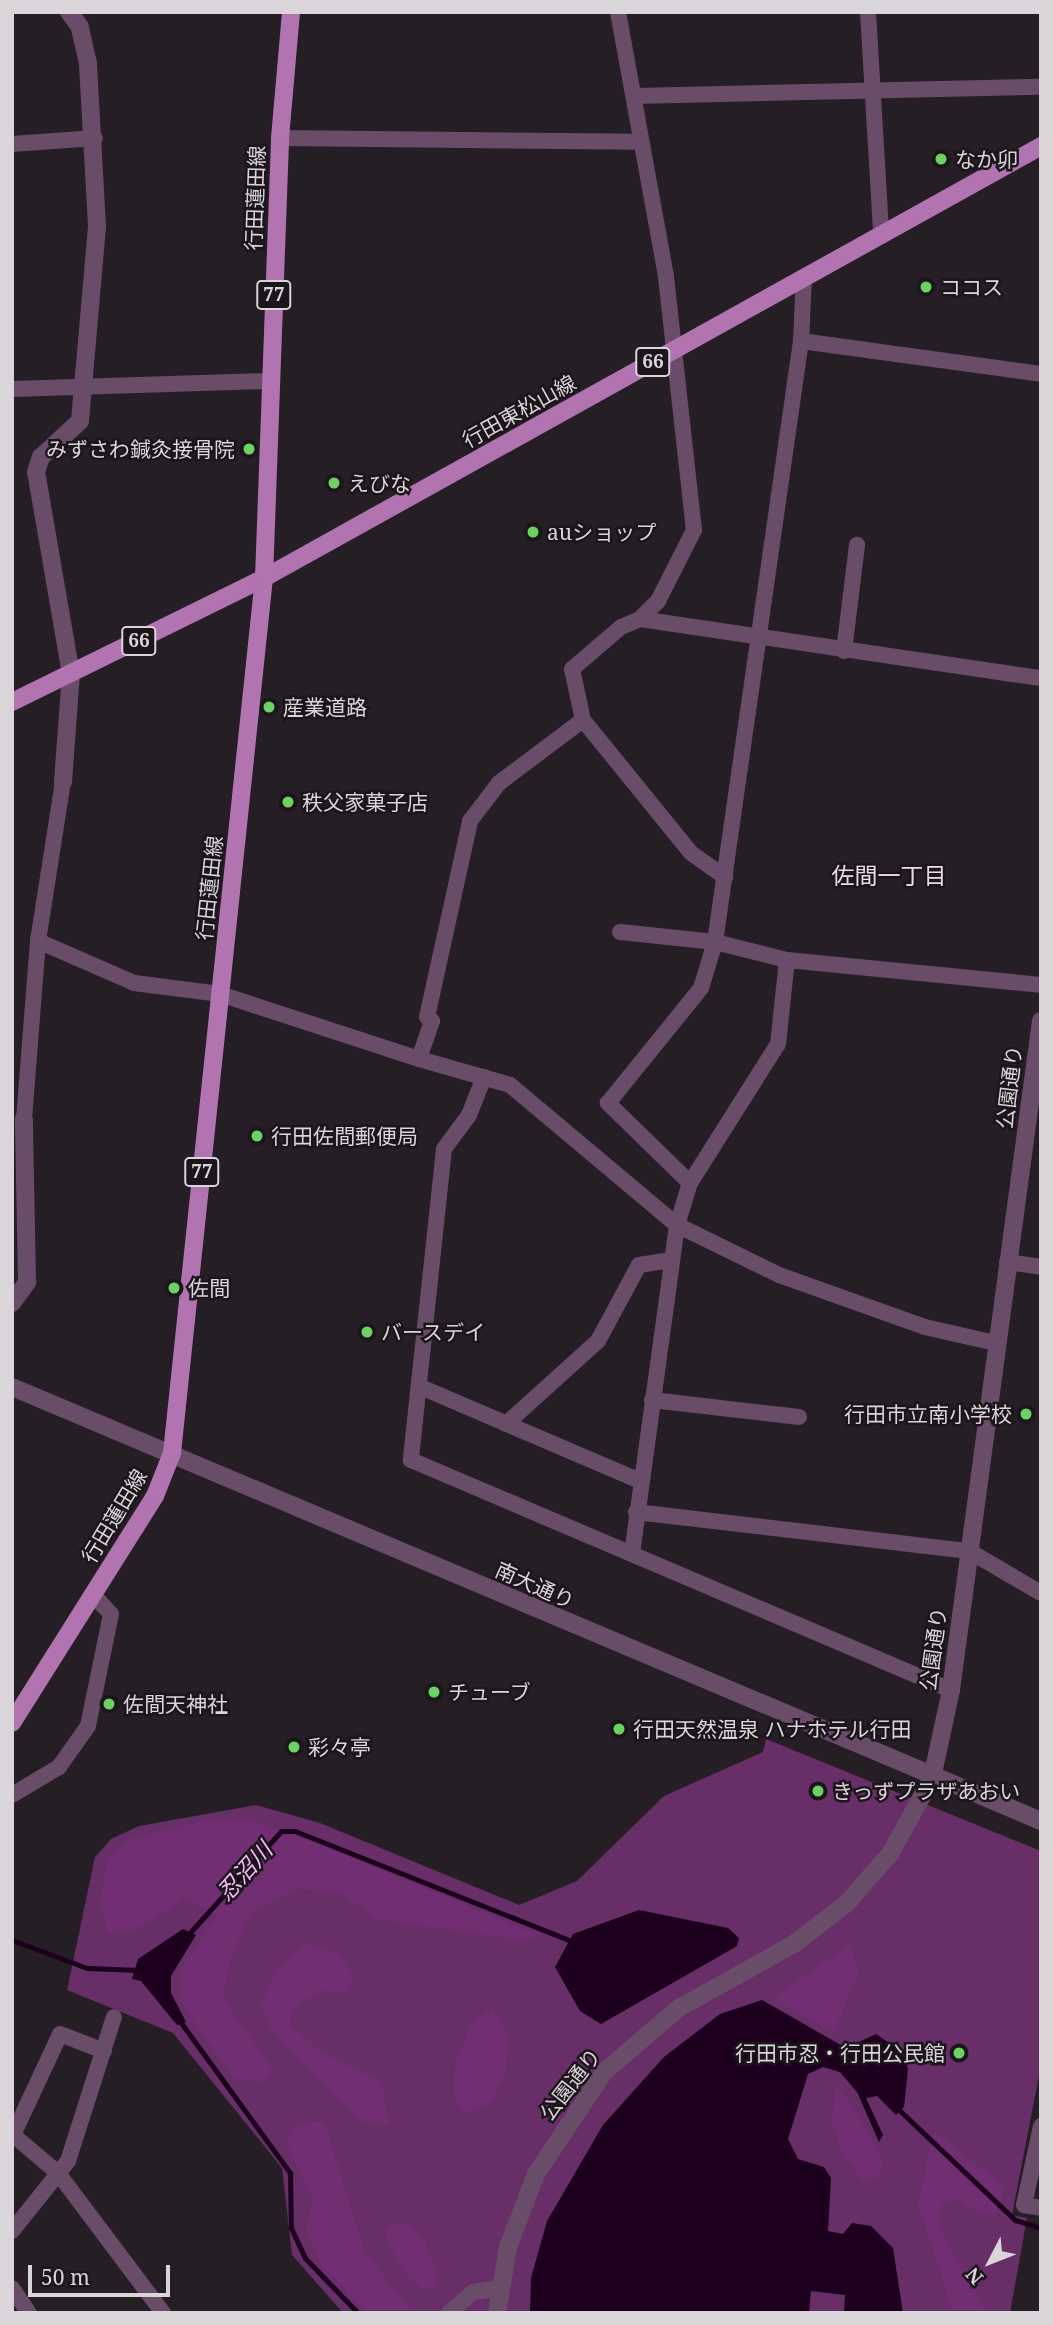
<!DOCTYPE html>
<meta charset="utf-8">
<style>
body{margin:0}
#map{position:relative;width:1053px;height:2325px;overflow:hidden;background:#261e25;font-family:"Noto Serif","Noto Sans JP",serif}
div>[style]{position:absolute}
.green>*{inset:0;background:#672e67}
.forest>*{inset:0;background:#712e72}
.water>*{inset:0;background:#1c001d}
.stream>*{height:5px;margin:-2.5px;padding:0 2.5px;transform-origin:2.5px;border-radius:2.5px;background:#1c001d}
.minor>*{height:16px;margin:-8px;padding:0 8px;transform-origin:8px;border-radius:8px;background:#694c68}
.tertiary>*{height:18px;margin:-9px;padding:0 9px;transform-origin:9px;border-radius:9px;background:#694c68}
.primary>*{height:18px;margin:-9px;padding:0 9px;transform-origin:9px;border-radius:9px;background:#b174b0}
.dots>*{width:19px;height:19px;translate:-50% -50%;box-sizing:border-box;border:4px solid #1c151c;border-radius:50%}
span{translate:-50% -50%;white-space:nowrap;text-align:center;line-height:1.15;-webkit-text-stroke:5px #1c151c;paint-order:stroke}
.shield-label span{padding:2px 5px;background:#1c151c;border:2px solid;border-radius:5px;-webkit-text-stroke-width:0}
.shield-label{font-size:19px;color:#dad5d9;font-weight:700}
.poi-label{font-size:21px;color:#dad5d9}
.left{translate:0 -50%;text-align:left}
.right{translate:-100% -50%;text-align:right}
.street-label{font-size:21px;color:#dad5d9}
.neighbourhood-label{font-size:23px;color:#e6dce6}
.water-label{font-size:23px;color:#f7bef5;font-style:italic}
.frame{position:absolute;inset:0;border:14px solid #dad5d9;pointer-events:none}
.north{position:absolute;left:955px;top:2227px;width:70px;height:70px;-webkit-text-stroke:5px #1c151c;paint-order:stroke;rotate:228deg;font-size:19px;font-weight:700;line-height:28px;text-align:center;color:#dad5d9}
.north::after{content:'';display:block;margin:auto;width:24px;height:32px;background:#dad5d9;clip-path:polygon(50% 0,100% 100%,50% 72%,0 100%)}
.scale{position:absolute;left:28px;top:2265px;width:142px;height:32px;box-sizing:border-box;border:4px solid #dad5d9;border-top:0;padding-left:9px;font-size:21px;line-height:24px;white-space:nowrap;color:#dad5d9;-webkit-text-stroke:5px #1c151c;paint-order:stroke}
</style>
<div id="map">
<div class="green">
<i style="clip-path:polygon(766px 1739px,1041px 1851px,1041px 2065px,1012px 2215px,1027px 2218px,1010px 2313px,343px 2313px,292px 2255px,282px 2168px,173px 2033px,67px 1990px,95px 1857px,111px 1839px,139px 1826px,256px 1805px,320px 1823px,519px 1905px,577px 1881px,664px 1796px,763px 1752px)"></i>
</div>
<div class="forest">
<i style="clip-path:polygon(246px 1819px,319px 1844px,538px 1935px,525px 1941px,376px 1919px,340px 1893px,297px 1889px,252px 1912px,233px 1951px,223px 1998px,273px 2070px,262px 2082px,233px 2078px,180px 2001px,180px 1969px,218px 1915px,183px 1899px,134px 1931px,108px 1932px,99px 1902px,108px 1859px,132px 1838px,204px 1821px)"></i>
<i style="clip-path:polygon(306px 1943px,339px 1953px,354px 1978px,344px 1994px,323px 1990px,294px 2007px,290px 2025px,323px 2053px,382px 2082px,389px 2125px,364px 2122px,334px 2097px,270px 2027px,260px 2006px,277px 1970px)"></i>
<i style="clip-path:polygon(850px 1944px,859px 1972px,834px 2033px,772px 1999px)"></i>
<i style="clip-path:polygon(492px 2008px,509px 2037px,505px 2078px,487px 2105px,467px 2114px,454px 2099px,455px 2064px,470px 2026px)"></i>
<i style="clip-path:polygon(835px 2087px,848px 2098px,884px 2162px,879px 2177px,863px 2181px,843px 2155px,832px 2123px)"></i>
<i style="clip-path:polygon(324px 2121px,365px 2252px,413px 2313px,367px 2313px,320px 2263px,306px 2229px,313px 2201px,286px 2142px,298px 2123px)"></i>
<i style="clip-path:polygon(934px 2130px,1005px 2187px,996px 2213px,981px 2214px,958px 2199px,942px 2204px,939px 2227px,987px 2313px,953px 2313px,918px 2204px)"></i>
<i style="clip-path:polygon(407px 2223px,424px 2238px,438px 2274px,434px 2288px,422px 2289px,405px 2274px,387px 2240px,386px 2226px)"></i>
</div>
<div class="water">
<i style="clip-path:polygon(639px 1910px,728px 1928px,739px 1938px,737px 1946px,601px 2024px,580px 2011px,555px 1967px,573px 1934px)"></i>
<i style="clip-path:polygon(183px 1929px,196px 1935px,171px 1976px,171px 1993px,186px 2022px,177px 2025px,141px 1981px,132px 1979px,138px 1959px)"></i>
<i style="clip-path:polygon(762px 2000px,846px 2048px,876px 2034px,902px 2052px,908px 2069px,904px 2107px,896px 2115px,877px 2096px,866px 2098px,883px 2135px,879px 2142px,857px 2092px,840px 2072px,823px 2067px,808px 2074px,788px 2139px,798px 2159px,824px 2167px,831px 2178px,828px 2231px,843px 2234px,852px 2223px,871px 2226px,893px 2248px,903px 2313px,844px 2313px,845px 2295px,811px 2291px,809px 2313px,530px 2313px,531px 2278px,547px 2221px,603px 2125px,664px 2057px,720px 2014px)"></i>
</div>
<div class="stream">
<i style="left:186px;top:1937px;width:142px;rotate:-48.1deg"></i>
<i style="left:281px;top:1831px;width:14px"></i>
<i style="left:295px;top:1831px;width:295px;rotate:21.7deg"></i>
<i style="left:12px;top:1940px;width:80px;rotate:20.5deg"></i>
<i style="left:87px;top:1968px;width:52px;rotate:2.2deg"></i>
<i style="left:179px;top:2020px;width:189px;rotate:54deg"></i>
<i style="left:290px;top:2173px;width:55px;rotate:89deg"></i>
<i style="left:291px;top:2228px;width:33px;rotate:65deg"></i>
<i style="left:305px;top:2258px;width:76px;rotate:46.1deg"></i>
<i style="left:896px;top:2107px;width:164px;rotate:43.5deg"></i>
<i style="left:1015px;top:2220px;width:27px;rotate:17deg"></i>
</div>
<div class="minor">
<i style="left:618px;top:12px;width:269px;rotate:79.7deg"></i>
<i style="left:666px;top:277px;width:255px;rotate:83.7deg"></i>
<i style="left:694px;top:530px;width:80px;rotate:116.9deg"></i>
<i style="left:658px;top:601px;width:25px;rotate:135deg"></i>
<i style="left:868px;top:12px;width:222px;rotate:86.6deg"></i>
<i style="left:635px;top:96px;width:406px;rotate:-1.3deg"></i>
<i style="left:280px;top:138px;width:360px;rotate:0.6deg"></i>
<i style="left:12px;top:144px;width:83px;rotate:-4.1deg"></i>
<i style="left:801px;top:341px;width:242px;rotate:7.8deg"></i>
<i style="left:12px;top:389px;width:258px;rotate:-1.8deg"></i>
<i style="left:844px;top:651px;width:107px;rotate:-83deg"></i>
<i style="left:583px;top:720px;width:171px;rotate:50.9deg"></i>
<i style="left:691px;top:853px;width:42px;rotate:35.2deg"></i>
<i style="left:620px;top:932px;width:96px;rotate:6deg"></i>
<i style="left:715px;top:942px;width:74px;rotate:14deg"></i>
<i style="left:787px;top:960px;width:255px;rotate:5.6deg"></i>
<i style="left:38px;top:941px;width:105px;rotate:23.6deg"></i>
<i style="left:134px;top:983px;width:87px;rotate:7.3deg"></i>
<i style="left:220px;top:994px;width:209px;rotate:18.1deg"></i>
<i style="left:419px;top:1059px;width:40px;rotate:-71.1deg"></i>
<i style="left:432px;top:1021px;width:6px;rotate:-141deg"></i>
<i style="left:427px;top:1017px;width:201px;rotate:-77.6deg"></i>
<i style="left:470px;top:821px;width:48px;rotate:-52.7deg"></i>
<i style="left:499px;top:783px;width:105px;rotate:-36.9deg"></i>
<i style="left:583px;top:720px;width:52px;rotate:-102.2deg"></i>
<i style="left:572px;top:669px;width:65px;rotate:-40.6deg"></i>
<i style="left:621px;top:627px;width:21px;rotate:-23deg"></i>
<i style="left:640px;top:619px;width:405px;rotate:8.4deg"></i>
<i style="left:419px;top:1059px;width:95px;rotate:15.9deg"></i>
<i style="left:510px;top:1085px;width:218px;rotate:40deg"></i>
<i style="left:677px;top:1225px;width:114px;rotate:26.1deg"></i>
<i style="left:779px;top:1275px;width:155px;rotate:19.6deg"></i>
<i style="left:925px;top:1327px;width:72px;rotate:12.9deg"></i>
<i style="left:484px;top:1077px;width:41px;rotate:111.5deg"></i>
<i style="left:469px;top:1115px;width:42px;rotate:126.3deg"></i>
<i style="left:444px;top:1149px;width:313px;rotate:96.1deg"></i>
<i style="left:411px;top:1460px;width:587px;rotate:23.07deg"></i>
<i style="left:24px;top:1119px;width:179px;rotate:-85.5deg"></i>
<i style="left:38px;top:941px;width:161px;rotate:-81.1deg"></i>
<i style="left:690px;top:1183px;width:115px;rotate:-135.7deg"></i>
<i style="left:608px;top:1103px;width:148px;rotate:-51deg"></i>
<i style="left:701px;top:988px;width:48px;rotate:-73.1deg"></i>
<i style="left:715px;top:942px;width:607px;rotate:-81.86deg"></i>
<i style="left:801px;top:341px;width:64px;rotate:-87.3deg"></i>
<i style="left:1007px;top:1262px;width:34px;rotate:8deg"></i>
<i style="left:423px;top:1388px;width:236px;rotate:23.2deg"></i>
<i style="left:652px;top:1400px;width:148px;rotate:6.6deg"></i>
<i style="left:506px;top:1424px;width:124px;rotate:-42.1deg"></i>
<i style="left:598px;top:1341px;width:86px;rotate:-61.7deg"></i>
<i style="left:639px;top:1265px;width:33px;rotate:-9deg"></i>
<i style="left:636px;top:1512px;width:335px;rotate:6.7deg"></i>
<i style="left:969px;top:1551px;width:83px;rotate:30.3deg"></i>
<i style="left:632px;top:1554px;width:332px;rotate:-82.2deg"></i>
<i style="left:677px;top:1225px;width:44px;rotate:-72.8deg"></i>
<i style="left:690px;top:1183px;width:165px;rotate:-57.7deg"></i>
<i style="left:778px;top:1044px;width:84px;rotate:-83.9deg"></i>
<i style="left:12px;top:1795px;width:55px;rotate:-30.8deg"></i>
<i style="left:59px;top:1767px;width:50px;rotate:-54.7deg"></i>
<i style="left:88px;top:1726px;width:114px;rotate:-78.4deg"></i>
<i style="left:111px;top:1614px;width:26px;rotate:-133deg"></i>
<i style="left:1041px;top:2126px;width:81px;rotate:102.1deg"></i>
<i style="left:1024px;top:2205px;width:17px;rotate:10deg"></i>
<i style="left:12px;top:2134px;width:60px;rotate:40.3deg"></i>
<i style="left:58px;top:2173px;width:175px;rotate:53.1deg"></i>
<i style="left:13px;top:2135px;width:111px;rotate:-65deg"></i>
<i style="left:60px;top:2034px;width:47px;rotate:21.1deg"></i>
<i style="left:12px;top:2231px;width:90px;rotate:-51.3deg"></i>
<i style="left:68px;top:2161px;width:151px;rotate:-72.3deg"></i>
<i style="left:12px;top:2288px;width:30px;rotate:56deg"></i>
<i style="left:449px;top:2313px;width:32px;rotate:-41deg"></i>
<i style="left:473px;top:2292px;width:27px;rotate:-8deg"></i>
</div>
<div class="tertiary">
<i style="left:63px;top:782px;width:108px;rotate:-85.8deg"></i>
<i style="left:71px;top:674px;width:205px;rotate:-99.8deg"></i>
<i style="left:36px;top:472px;width:16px;rotate:-72deg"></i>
<i style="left:41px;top:457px;width:53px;rotate:-42.7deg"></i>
<i style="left:80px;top:421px;width:196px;rotate:-85deg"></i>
<i style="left:97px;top:226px;width:163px;rotate:-93.2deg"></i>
<i style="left:88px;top:63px;width:37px;rotate:-103deg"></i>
<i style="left:80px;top:27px;width:19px;rotate:-126deg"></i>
<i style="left:12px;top:1303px;width:26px;rotate:-54deg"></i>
<i style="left:27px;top:1282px;width:163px;rotate:-91.1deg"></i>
<i style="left:12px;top:1387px;width:1117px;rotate:22.87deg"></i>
<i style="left:497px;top:2313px;width:67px;rotate:-80.5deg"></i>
<i style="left:508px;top:2247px;width:78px;rotate:-69deg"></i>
<i style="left:536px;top:2174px;width:123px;rotate:-56.3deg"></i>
<i style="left:604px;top:2072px;width:99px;rotate:-40.5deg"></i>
<i style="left:679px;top:2008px;width:132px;rotate:-29.1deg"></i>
<i style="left:794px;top:1944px;width:66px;rotate:-37.6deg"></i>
<i style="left:846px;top:1904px;width:67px;rotate:-48.7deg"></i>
<i style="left:890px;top:1854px;width:87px;rotate:-61.1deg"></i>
<i style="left:932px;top:1778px;width:90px;rotate:-77.8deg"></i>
<i style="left:951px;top:1690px;width:675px;rotate:-82.34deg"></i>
</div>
<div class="primary">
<i style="left:12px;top:702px;width:281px;rotate:-26.2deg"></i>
<i style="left:264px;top:578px;width:889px;rotate:-29.07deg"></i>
<i style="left:12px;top:1723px;width:268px;rotate:-57.8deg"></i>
<i style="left:155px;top:1496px;width:46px;rotate:-68.4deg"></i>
<i style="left:172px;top:1453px;width:880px;rotate:-84deg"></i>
<i style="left:264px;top:578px;width:440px;rotate:-87.9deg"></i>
<i style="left:280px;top:138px;width:126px;rotate:-85deg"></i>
</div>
<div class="dots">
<i style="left:941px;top:159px;background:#6cd362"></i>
<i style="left:926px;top:287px;background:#6cd362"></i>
<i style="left:249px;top:449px;background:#6cd362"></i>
<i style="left:334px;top:483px;background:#6cd362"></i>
<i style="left:533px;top:532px;background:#6cd362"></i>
<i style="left:269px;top:707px;background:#6cd362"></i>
<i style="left:288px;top:802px;background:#6cd362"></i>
<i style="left:257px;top:1136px;background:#6cd362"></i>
<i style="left:174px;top:1288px;background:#6cd362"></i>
<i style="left:367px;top:1332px;background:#6cd362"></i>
<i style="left:1026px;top:1414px;background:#6cd362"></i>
<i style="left:434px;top:1692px;background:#6cd362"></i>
<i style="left:109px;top:1704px;background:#6cd362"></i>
<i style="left:619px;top:1729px;background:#6cd362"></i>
<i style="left:294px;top:1747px;background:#6cd362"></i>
<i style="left:818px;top:1791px;background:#6cd362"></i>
<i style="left:959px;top:2053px;background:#6cd362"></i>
</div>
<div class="shield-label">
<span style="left:274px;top:295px">77</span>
<span style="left:653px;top:362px">66</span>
<span style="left:139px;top:641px">66</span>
<span style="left:202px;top:1172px">77</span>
</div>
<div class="poi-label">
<span class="left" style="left:955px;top:159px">なか卯</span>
<span class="left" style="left:940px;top:287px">ココス</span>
<span class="right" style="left:235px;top:449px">みずさわ鍼灸接骨院</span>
<span class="left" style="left:348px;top:483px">えびな</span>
<span class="left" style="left:547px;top:532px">auショップ</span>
<span class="left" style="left:283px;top:707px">産業道路</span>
<span class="left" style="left:302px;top:802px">秩父家菓子店</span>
<span class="left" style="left:271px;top:1136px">行田佐間郵便局</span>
<span class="left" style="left:188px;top:1288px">佐間</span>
<span class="left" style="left:381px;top:1332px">バースデイ</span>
<span class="right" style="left:1012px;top:1414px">行田市立南小学校</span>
<span class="left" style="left:448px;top:1692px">チューブ</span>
<span class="left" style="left:123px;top:1704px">佐間天神社</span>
<span class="left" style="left:633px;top:1729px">行田天然温泉 ハナホテル行田</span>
<span class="left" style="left:308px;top:1747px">彩々亭</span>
<span class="left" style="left:832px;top:1791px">きっずプラザあおい</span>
<span class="right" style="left:945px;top:2053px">行田市忍・行田公民館</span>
</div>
<div class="street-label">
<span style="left:255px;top:198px;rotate:-88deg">行田蓮田線</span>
<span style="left:519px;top:411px;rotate:-29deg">行田東松山線</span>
<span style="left:209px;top:888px;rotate:-84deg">行田蓮田線</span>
<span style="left:1009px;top:1087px;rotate:-83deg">公園通り</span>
<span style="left:114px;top:1516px;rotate:-59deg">行田蓮田線</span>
<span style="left:535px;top:1585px;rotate:24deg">南大通り</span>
<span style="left:933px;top:1649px;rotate:-82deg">公園通り</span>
<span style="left:570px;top:2084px;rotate:-52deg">公園通り</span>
</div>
<div class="neighbourhood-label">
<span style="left:889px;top:875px">佐間一丁目</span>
</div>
<div class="water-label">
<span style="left:244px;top:1871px;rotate:-48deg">忍沼川</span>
</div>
<div class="frame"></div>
<div class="north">N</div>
<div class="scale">50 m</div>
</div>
